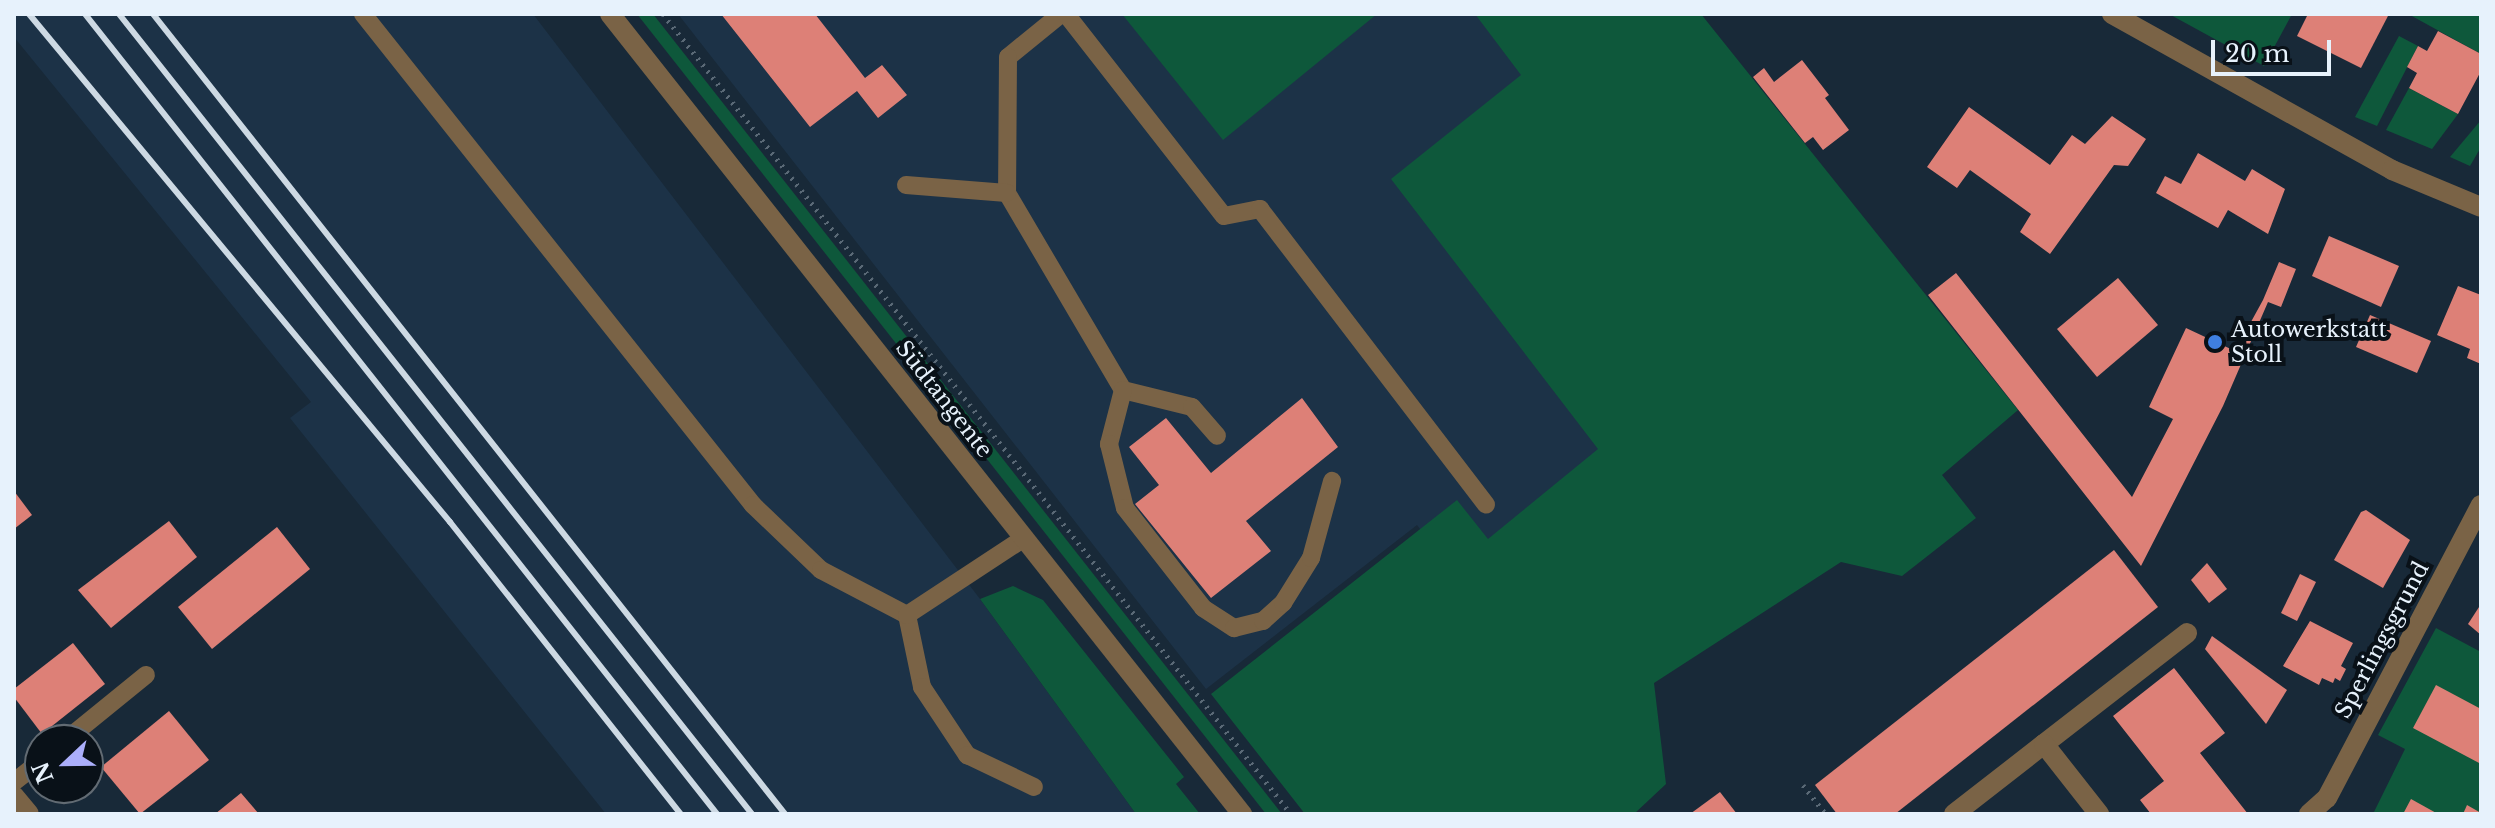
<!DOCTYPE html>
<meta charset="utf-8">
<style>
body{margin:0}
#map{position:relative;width:2495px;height:828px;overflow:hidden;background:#182938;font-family:"Libre Baskerville",serif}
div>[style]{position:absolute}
.built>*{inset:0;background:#1c3247}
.green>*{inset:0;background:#0e583b}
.building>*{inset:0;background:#dd8077}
.path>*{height:5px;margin-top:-2.5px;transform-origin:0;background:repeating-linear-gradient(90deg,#5a6976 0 2px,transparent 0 8px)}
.service>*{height:18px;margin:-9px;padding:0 9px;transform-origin:9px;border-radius:9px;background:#7a6346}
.minor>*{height:20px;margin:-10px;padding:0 10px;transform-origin:10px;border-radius:10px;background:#7a6346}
.tertiary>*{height:20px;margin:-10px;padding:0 10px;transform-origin:10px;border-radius:10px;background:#7a6346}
.rail>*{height:6px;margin:-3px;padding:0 3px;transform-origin:3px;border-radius:3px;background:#cdd9e3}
.dots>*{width:22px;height:22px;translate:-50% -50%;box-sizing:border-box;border:4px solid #091118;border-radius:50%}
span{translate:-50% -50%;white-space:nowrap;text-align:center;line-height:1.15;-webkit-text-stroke:8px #091118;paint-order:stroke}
.poi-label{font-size:22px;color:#e7f2fc}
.left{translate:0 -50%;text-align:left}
.street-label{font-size:22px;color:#e7f2fc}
.frame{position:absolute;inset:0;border:16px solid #e7f2fc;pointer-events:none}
.north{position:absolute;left:24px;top:724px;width:80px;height:80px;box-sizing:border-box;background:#091118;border:2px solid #626b73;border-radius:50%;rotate:248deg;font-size:22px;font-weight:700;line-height:32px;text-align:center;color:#e7f2fc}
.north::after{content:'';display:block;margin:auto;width:28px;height:36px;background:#abaffb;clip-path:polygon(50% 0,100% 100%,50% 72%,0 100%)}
.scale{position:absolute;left:2211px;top:40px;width:120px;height:36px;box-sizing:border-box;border:4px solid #e7f2fc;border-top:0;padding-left:10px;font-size:24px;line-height:28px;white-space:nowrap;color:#e7f2fc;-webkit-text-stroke:6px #091118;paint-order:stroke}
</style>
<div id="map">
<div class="built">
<i style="clip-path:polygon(14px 14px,533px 14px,980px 599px,1136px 814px,606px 814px,290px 418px,311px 402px,14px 37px)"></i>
<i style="clip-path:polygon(678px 14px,1627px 14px,1654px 483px,1484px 612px,1417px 525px,1206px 689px)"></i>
</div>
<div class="green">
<i style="clip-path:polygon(637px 14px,653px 14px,1282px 814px,1266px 814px)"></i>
<i style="clip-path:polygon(1122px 14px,1377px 14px,1223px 140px)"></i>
<i style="clip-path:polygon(1475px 14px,1701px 14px,2018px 410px,1942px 475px,1976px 518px,1902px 576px,1841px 562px,1654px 683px,1666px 784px,1634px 814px,1305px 814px,1211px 694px,1457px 500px,1488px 539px,1598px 449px,1391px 179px,1521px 75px)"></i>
<i style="clip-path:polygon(2169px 14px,2292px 14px,2264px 66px)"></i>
<i style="clip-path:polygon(2481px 14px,2481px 54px,2410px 15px,2410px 14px)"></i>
<i style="clip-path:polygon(2399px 36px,2418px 46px,2377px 126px,2355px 117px)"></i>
<i style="clip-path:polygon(2409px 88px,2458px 114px,2432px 149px,2386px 130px)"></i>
<i style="clip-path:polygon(2481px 120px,2481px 147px,2470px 166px,2450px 157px)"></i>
<i style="clip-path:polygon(1013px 586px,1043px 600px,1184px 777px,1176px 784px,1200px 814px,1136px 814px,980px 599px)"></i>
<i style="clip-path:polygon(2436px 628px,2481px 652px,2481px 814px,2373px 814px,2405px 749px,2378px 735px)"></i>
</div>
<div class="building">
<i style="clip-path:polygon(721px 14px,815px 14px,865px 78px,882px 65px,907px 95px,878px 118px,857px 91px,810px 127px)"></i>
<i style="clip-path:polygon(2308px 14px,2389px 14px,2361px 68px,2297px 36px)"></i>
<i style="clip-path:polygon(2438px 31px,2481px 54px,2481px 71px,2458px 114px,2409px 88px,2417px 73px,2407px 67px,2418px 46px,2427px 51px)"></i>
<i style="clip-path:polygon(1802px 60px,1829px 95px,1825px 98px,1849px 130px,1823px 150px,1813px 137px,1805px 143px,1753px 77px,1764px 68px,1774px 82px)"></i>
<i style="clip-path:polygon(1969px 107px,2050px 165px,2072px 135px,2085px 144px,2112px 116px,2146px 139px,2128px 166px,2114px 165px,2050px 254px,2020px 232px,2031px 214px,1970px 170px,1957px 188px,1927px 167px)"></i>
<i style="clip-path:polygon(2198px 153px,2245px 181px,2252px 169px,2285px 189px,2268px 234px,2228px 210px,2218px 228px,2156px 193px,2165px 176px,2181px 184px)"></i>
<i style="clip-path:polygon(2329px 236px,2399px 266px,2381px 307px,2312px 276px)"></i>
<i style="clip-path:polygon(2279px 262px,2296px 269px,2281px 307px,2268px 302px,2223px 406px,2141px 566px,1928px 295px,1956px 273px,2132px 497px,2173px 419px,2149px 407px,2186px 328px,2235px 351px,2263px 300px)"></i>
<i style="clip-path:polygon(2118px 278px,2158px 325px,2097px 377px,2057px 329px)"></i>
<i style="clip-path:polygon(2458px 286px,2481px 295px,2481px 364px,2467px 358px,2470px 349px,2437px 335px)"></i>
<i style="clip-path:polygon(2370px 315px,2431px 341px,2417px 373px,2356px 347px)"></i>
<i style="clip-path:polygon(1302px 398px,1338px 447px,1246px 521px,1271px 551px,1211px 598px,1135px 504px,1159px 485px,1129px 447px,1166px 418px,1211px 473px)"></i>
<i style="clip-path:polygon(14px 491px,32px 515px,14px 529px)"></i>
<i style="clip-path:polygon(2366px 510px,2410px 540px,2383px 588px,2334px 560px,2361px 512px)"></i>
<i style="clip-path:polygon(169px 521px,197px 557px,111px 628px,78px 590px)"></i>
<i style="clip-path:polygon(277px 527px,310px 569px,212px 649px,178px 607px)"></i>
<i style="clip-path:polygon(2114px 550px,2158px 607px,1895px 814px,1837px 814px,1815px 785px)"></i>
<i style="clip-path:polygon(2207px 563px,2227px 589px,2209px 603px,2191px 580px)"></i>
<i style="clip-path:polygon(2300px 574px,2316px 582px,2297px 621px,2281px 613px)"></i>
<i style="clip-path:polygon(2481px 604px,2481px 635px,2468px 624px)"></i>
<i style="clip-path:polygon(2310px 621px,2353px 643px,2341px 666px,2346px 669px,2340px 681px,2335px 678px,2333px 683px,2322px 678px,2319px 685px,2283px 666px)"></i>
<i style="clip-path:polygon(2212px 636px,2287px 690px,2266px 724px,2205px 649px)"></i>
<i style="clip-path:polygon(73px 643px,105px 684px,42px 734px,14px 697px,14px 689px)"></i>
<i style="clip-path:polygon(2174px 668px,2225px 733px,2200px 753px,2248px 814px,2151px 814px,2140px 800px,2164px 781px,2113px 716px)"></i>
<i style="clip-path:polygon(2436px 685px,2481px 709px,2481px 764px,2413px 728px)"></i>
<i style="clip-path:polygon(169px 711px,209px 760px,140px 814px,101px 767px)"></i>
<i style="clip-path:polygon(1720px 792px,1737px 814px,1690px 814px)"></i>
<i style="clip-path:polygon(241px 793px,259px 814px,215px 814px)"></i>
<i style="clip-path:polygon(2411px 799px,2438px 814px,2403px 814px)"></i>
<i style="clip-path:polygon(2467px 805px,2481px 813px,2481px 814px,2463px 814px)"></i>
</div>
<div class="path">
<i style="left:663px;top:14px;width:1017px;rotate:51.87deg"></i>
<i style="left:1803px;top:785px;width:37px;rotate:52deg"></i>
</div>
<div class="service">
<i style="left:363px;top:14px;width:627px;rotate:51.54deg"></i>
<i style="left:753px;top:505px;width:94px;rotate:43.7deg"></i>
<i style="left:821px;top:570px;width:97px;rotate:27.6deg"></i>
<i style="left:907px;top:615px;width:74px;rotate:78.2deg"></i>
<i style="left:922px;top:687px;width:82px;rotate:56.5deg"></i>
<i style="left:967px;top:755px;width:74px;rotate:25.5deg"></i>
<i style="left:1061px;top:14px;width:68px;rotate:140.9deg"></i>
<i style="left:1008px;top:57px;width:136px;rotate:90.4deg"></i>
<i style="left:1007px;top:193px;width:229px;rotate:59.5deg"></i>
<i style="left:1123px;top:390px;width:71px;rotate:13.8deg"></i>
<i style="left:1192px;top:407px;width:38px;rotate:49deg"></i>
<i style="left:1066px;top:14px;width:256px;rotate:52deg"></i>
<i style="left:1224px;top:216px;width:37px;rotate:-11deg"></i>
<i style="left:1260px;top:209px;width:372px;rotate:52.6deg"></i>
<i style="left:906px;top:185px;width:101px;rotate:4.5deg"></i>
<i style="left:1123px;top:390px;width:56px;rotate:104.5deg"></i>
<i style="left:1109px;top:444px;width:66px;rotate:76deg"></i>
<i style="left:1125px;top:508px;width:127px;rotate:52deg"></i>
<i style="left:1203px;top:608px;width:37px;rotate:33deg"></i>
<i style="left:1234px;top:628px;width:30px;rotate:-14deg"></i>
<i style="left:1263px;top:621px;width:27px;rotate:-42deg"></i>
<i style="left:1283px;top:603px;width:53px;rotate:-58.1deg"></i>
<i style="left:1311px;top:558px;width:80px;rotate:-74.7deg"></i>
<i style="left:907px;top:615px;width:140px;rotate:-33.3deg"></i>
<i style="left:66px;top:740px;width:103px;rotate:-39.1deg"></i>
<i style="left:14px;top:782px;width:33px;rotate:-38deg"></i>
</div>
<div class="minor">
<i style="left:2112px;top:14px;width:321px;rotate:29.1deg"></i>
<i style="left:2392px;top:170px;width:96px;rotate:22.6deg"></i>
<i style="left:2044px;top:744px;width:181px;rotate:-37.8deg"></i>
<i style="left:14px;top:796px;width:23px;rotate:50deg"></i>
<i style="left:1954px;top:814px;width:114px;rotate:-37.9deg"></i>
<i style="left:2044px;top:744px;width:89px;rotate:51.8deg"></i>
<i style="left:2309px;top:814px;width:24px;rotate:-42deg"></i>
<i style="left:2327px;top:798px;width:331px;rotate:-62.3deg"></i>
</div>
<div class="tertiary">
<i style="left:610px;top:14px;width:1020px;rotate:51.69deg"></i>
</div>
<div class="rail">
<i style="left:29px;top:14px;width:660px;rotate:50.35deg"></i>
<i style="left:450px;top:522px;width:372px;rotate:51.7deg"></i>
<i style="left:85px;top:14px;width:1020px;rotate:51.69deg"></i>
<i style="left:119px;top:14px;width:1020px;rotate:51.65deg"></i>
<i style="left:153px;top:14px;width:1020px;rotate:51.69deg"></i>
</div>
<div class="dots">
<i style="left:2215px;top:342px;background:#3f7fe0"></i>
</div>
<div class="poi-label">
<span class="left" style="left:2231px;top:342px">Autowerkstatt<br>Stoll</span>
</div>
<div class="street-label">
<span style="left:944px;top:399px;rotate:52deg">Südtangente</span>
<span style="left:2382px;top:640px;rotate:-62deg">Sperlingsgrund</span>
</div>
<div class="frame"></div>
<div class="north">N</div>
<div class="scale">20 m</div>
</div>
